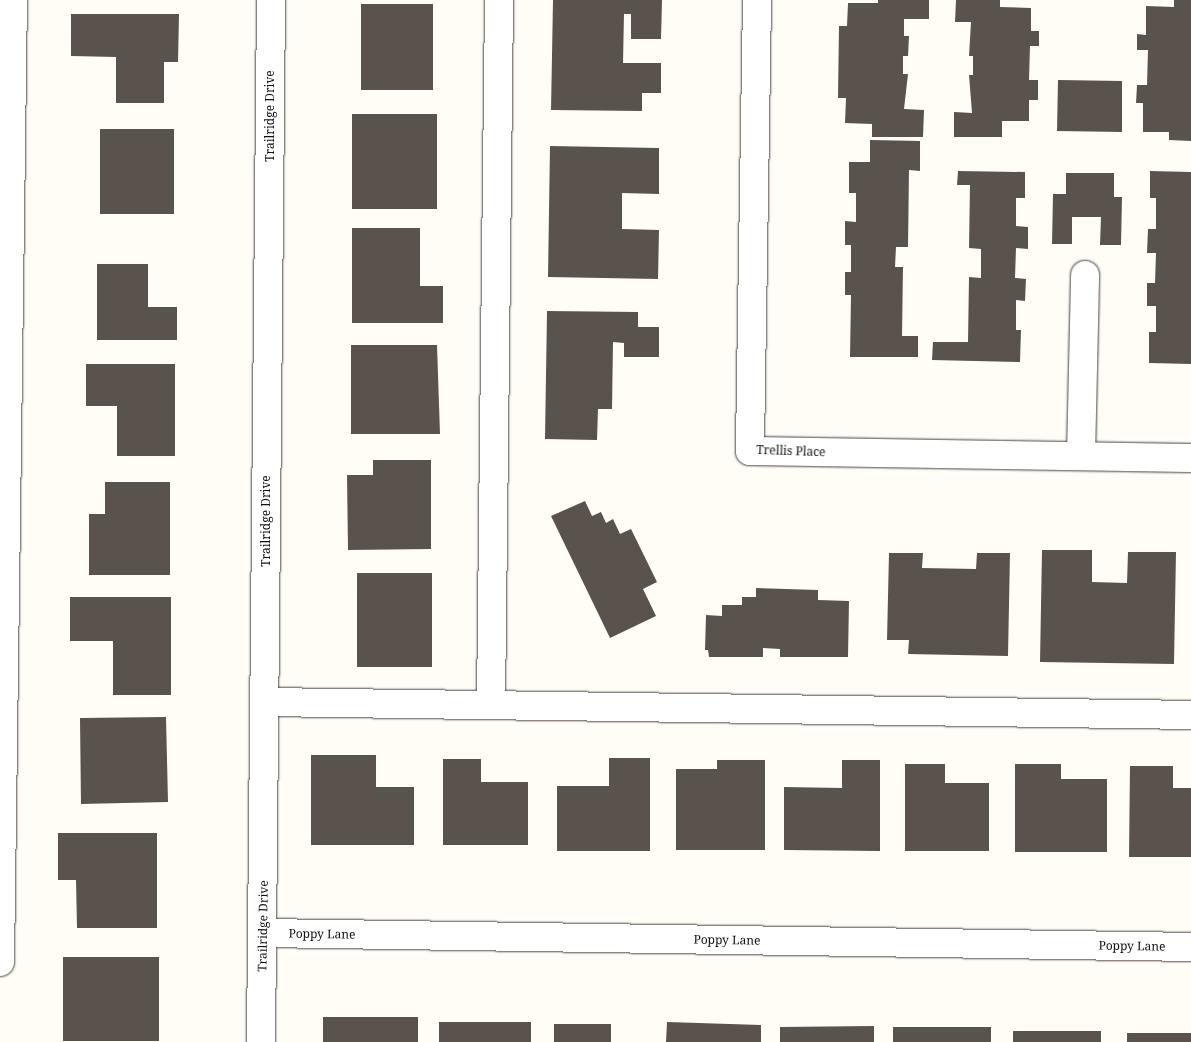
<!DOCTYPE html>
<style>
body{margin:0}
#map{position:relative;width:1191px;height:1042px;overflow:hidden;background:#fffdf5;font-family:"Noto Serif",serif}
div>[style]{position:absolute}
.building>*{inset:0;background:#5a524d}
.roads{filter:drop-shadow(0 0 1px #444) drop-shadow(0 0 1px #444)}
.minor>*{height:28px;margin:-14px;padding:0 14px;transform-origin:14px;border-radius:14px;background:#fff}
span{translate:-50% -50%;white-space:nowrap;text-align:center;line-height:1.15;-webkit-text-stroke:5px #fff;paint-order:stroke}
.street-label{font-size:12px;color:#111}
</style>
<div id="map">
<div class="building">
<i style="clip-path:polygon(553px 0,662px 0,661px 39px,631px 39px,631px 14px,624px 14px,623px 63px,661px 63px,661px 93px,642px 93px,642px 111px,551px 110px)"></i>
<i style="clip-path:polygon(878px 0,929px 0,929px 19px,904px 19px,904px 36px,909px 36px,908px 56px,903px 56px,903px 74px,908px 74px,904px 109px,924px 110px,923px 137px,872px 137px,872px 124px,845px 123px,846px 98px,838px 98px,839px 26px,847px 26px,848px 3px,878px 3px)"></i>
<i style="clip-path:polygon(956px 0,1000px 0,1000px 7px,1031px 8px,1031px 31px,1039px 31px,1039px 46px,1030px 46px,1029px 80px,1038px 80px,1038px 100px,1029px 100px,1029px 121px,1002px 121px,1002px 137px,954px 137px,954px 112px,972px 113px,969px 75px,973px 75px,973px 56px,969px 56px,971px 22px,955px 22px)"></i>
<i style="clip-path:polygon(1174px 0,1191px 0,1191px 141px,1169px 140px,1169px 132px,1143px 132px,1143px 103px,1136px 103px,1137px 85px,1147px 85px,1148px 50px,1137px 50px,1137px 34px,1146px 35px,1146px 6px,1174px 7px)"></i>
<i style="clip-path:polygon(361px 4px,433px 4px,433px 90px,361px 90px)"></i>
<i style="clip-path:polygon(71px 14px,179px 14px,178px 62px,164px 62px,164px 103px,116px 103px,116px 57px,71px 56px)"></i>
<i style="clip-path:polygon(1058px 80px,1122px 81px,1122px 132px,1057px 131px)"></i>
<i style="clip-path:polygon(352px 114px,437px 114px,437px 209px,352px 209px)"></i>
<i style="clip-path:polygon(100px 129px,174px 129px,174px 214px,100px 214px)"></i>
<i style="clip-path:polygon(870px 140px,920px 141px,920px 171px,909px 170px,908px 247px,896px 247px,895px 267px,903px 267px,902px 336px,918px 336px,918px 357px,850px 357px,851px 295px,845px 295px,845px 272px,851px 272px,851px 245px,845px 245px,845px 221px,856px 222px,856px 193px,849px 193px,849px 162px,870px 162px)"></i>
<i style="clip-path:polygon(550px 146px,659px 148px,659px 194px,622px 193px,622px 229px,659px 230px,658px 279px,548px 277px)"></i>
<i style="clip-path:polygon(958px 171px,1025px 172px,1025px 198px,1016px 198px,1016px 226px,1028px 227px,1028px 249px,1016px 248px,1015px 278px,1026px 279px,1025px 301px,1016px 300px,1016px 330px,1021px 330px,1020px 362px,932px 360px,933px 342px,968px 342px,969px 277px,981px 278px,981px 249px,969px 248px,970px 185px,957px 185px)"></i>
<i style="clip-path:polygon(1150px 171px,1191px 172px,1191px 364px,1149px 363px,1149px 332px,1156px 332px,1156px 306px,1147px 306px,1147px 283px,1155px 283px,1156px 253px,1147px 253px,1148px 229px,1156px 229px,1156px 198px,1150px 198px)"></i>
<i style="clip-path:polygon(1066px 173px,1114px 173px,1114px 197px,1122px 197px,1121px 245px,1100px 245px,1101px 217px,1072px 217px,1072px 244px,1052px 244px,1053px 194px,1066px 194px)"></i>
<i style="clip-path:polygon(352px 228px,420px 228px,420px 286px,443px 286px,443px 323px,352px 323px)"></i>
<i style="clip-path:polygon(97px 264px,148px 264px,148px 307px,177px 307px,177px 340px,97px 340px)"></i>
<i style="clip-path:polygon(547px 311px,638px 312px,638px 327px,659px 327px,659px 357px,624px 357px,624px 343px,613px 342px,612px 409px,598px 409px,597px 440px,545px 439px)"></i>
<i style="clip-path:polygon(351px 345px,437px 345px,440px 434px,351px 434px)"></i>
<i style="clip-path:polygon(86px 364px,175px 364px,175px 456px,117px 456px,117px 406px,86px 406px)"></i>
<i style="clip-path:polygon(373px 460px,431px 460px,431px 549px,348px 550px,347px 475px,373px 475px)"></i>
<i style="clip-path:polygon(105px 482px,170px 482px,170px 575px,89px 575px,89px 514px,105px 514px)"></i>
<i style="clip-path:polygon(585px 501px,592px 516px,601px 512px,606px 523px,613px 519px,620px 534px,631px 529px,657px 582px,643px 589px,656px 616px,610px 638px,551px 516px)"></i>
<i style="clip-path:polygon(1042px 550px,1092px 550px,1092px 582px,1127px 583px,1128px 552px,1176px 552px,1174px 664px,1040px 662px)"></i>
<i style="clip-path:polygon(889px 553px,923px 553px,922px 568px,976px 569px,977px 553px,1010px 553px,1008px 656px,908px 654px,909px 640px,887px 640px)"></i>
<i style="clip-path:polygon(357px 573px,432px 573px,432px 667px,357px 667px)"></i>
<i style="clip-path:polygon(756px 588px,818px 590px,818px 600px,849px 601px,848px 657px,780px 657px,780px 649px,763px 648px,763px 657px,709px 657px,708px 650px,705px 650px,706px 615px,722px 616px,722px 605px,742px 605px,742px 597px,756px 597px)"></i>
<i style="clip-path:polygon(70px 597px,171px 597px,171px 695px,113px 695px,113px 641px,70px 641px)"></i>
<i style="clip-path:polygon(166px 717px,168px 802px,81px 804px,80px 718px)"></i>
<i style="clip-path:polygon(311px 755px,376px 755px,376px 787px,414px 787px,414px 845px,311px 845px)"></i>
<i style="clip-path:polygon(609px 758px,650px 758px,650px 851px,557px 851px,557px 786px,609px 786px)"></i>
<i style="clip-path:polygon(443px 759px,481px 759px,481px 782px,528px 782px,528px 845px,443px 845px)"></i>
<i style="clip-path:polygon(717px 760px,765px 760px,765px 850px,676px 850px,676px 769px,717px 769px)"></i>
<i style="clip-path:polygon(842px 760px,880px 760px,880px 851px,784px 850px,784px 787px,842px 788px)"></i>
<i style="clip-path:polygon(905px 764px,945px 764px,945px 783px,989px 783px,989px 851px,905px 851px)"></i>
<i style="clip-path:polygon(1015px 764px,1061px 764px,1061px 779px,1107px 779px,1107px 852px,1015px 852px)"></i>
<i style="clip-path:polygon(1130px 766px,1173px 766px,1173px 788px,1191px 788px,1191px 857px,1129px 857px)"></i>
<i style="clip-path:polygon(58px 833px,157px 833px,157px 928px,77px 928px,76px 880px,58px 880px)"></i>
<i style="clip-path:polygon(63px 957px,159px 957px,159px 1041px,63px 1041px)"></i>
<i style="clip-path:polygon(323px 1017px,418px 1017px,418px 1042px,323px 1042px)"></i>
<i style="clip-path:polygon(439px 1022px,531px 1022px,531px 1042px,439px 1042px)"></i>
<i style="clip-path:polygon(667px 1022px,761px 1025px,761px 1042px,666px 1042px)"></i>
<i style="clip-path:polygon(554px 1024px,611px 1024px,611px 1042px,554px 1042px)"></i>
<i style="clip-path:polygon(874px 1026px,874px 1042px,780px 1042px,780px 1027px)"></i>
<i style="clip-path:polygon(893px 1027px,991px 1027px,991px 1042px,893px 1042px)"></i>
<i style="clip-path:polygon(1013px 1031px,1101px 1031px,1101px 1042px,1013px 1042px)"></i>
<i style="clip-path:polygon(1127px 1033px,1191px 1033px,1191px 1042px,1127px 1042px)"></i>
</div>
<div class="roads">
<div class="minor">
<i style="left:757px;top:0;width:451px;rotate:90.9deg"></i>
<i style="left:750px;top:451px;width:441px;rotate:0.9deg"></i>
<i style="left:1081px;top:456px;width:181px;rotate:-88.7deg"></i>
<i style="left:265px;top:702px;width:926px;rotate:0.8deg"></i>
<i style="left:491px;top:705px;width:705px;rotate:-89.35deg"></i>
<i style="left:263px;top:933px;width:928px;rotate:0.86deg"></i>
<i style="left:0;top:962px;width:962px;rotate:-89.23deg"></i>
<i style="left:261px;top:1042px;width:1042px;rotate:-89.45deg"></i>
</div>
</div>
<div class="street-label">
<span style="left:270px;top:116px;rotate:-90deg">Trailridge Drive</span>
<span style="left:791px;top:451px;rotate:2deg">Trellis Place</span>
<span style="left:266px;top:521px;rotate:-90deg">Trailridge Drive</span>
<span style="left:263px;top:926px;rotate:-89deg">Trailridge Drive</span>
<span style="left:322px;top:934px;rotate:1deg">Poppy Lane</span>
<span style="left:727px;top:940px;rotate:1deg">Poppy Lane</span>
<span style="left:1132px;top:946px;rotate:1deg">Poppy Lane</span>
</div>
</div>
